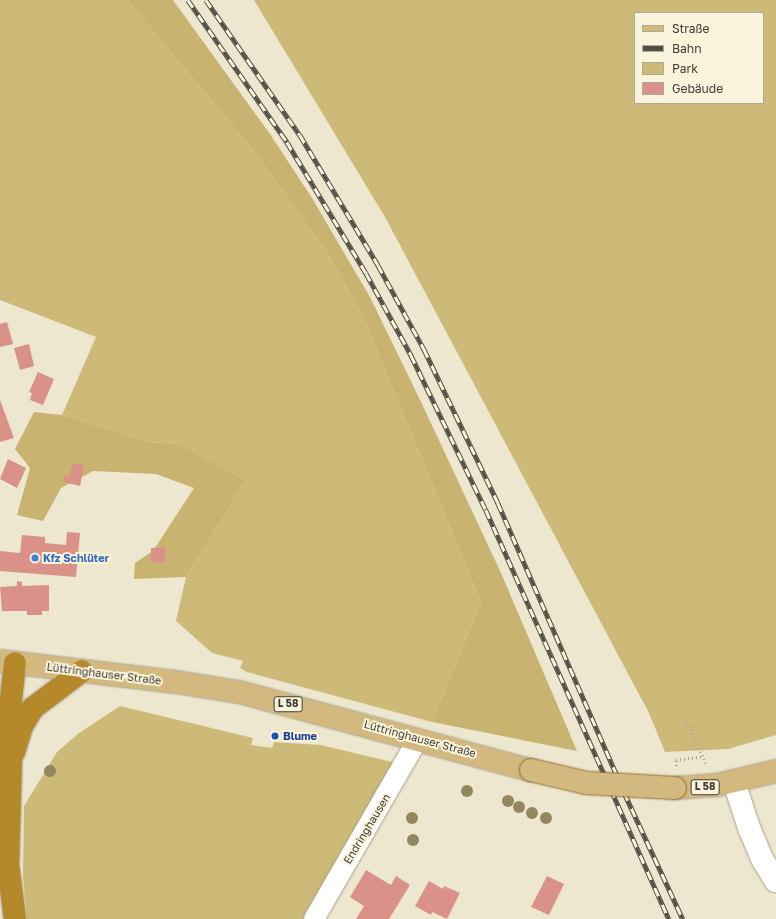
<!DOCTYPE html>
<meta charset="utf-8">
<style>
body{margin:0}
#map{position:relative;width:776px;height:919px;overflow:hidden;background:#eee7cf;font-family:"Golos Text",sans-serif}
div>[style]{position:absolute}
.green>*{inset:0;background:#cdba78}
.forest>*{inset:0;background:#c8b470}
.building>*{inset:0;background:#da9188}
.path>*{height:2.5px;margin-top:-1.25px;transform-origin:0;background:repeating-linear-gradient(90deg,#aca794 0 1px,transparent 0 4px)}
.roads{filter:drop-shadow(0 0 1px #a8a28b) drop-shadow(0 0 1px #a8a28b)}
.minor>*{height:20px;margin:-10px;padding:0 10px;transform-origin:10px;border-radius:10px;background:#fff}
.tertiary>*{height:22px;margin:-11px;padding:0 11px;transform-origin:11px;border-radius:11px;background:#fff}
.primary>*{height:22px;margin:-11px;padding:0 11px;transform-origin:11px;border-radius:11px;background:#d3b87f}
.motorway>*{height:22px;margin:-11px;padding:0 11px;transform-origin:11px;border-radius:11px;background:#b5882a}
.rail>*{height:4.5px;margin-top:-2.25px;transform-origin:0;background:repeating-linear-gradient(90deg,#fbf4dc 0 9px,#524f44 0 18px);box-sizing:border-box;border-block:1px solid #524f44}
.bridges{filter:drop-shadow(0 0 1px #8c6e2d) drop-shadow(0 0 1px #8c6e2d)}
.primary-bridge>*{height:22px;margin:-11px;padding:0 11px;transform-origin:11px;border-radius:11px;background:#d3b87f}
.trees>*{width:12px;height:12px;margin:-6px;border-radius:50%;background:#93885d}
.dots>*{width:11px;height:11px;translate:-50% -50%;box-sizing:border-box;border:2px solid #fbf4dc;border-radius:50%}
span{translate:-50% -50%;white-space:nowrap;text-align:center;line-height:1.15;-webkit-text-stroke:4px #fbf4dc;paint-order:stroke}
.shield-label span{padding:1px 3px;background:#fbf4dc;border:1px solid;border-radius:3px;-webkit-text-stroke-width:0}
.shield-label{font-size:10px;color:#3f3d33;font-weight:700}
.shop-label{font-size:11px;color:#366cbe;font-weight:700}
.left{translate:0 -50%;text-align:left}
.street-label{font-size:11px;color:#3f3d33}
.transit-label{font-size:11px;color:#164399;font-weight:700}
.legend{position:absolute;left:634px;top:12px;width:130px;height:92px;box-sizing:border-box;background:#fbf4dc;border:1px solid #b0ab98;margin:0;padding:5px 7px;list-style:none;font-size:12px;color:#3f3d33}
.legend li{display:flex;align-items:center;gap:8px;height:20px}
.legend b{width:20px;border:1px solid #b0ab98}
</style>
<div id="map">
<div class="green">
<i style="clip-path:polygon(0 0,127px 0,253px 150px,325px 249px,362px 314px,481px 602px,432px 722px,247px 672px,240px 668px,243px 661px,212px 653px,176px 621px,186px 577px,246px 480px,180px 444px,149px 442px,62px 415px,96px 337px,0 300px)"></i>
<i style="clip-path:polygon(evenodd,254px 0,776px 0,776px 735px,728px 749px,665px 752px,649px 713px,385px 217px,254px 0,635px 13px,763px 13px,763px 103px,635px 103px,635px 13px)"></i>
<i style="clip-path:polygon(120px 706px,253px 738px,251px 745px,272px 748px,274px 742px,321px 745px,392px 762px,394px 765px,305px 919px,27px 919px,23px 876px,24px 806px,57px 752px,79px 733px)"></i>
</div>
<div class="forest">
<i style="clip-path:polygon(127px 0,173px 0,270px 134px,312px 198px,370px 297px,422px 404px,501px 573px,577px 751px,432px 722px,481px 602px,362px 314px,325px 249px,253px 150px)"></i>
<i style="clip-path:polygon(34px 412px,62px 415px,149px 442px,180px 444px,246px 480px,186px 577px,134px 579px,135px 563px,153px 551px,194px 488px,156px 474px,93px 471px,61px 488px,43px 521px,17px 515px,30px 468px,15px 449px)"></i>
</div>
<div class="building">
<i style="clip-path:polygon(7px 322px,13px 344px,0 347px,0 324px)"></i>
<i style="clip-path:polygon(29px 344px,34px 366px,20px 370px,14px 348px)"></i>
<i style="clip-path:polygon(38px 372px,54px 379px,43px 405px,30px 400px,32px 393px,29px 392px)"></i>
<i style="clip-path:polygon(0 400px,14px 438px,0 442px)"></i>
<i style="clip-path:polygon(8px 459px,26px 468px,17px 488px,0 479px)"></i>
<i style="clip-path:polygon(73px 463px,84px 465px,80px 486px,63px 482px,65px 475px,69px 476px)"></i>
<i style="clip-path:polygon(67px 532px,80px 533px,76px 577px,0 571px,0 551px,20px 553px,22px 535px,45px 537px,45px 543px,66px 545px)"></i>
<i style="clip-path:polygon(165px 547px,165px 562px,151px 562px,151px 548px)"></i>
<i style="clip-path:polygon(17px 581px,22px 582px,22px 586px,49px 585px,49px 611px,42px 611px,42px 615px,27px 615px,27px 611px,2px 611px,0 587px,17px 586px)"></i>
<i style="clip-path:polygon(366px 870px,391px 885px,396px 876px,410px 885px,389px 919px,356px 919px,364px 906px,350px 897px)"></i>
<i style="clip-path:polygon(547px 876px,564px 884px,549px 915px,531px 907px)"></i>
<i style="clip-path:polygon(429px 881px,443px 889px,444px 886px,460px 893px,447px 919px,432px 912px,431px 915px,415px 906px)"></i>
</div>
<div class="path">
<i style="left:685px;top:719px;width:49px;rotate:64.5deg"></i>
<i style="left:676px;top:766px;width:6px;rotate:-90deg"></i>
<i style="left:676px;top:760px;width:27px;rotate:-8deg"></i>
</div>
<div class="roads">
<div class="minor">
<i style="left:314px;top:919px;width:208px;rotate:-60deg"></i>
</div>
<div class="tertiary">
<i style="left:734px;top:782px;width:48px;rotate:71.9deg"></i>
<i style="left:749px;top:828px;width:34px;rotate:67deg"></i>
<i style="left:762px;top:859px;width:26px;rotate:58deg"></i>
</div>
<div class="primary">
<i style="left:0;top:661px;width:177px;rotate:6.8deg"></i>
<i style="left:176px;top:682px;width:64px;rotate:9deg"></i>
<i style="left:239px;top:692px;width:302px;rotate:15deg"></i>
<i style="left:675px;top:788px;width:42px;rotate:-4.1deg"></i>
<i style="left:717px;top:785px;width:61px;rotate:-13.3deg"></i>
</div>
<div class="motorway">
<i style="left:14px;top:752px;width:27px;rotate:-73deg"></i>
<i style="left:22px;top:726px;width:21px;rotate:-59deg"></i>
<i style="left:33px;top:708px;width:61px;rotate:-37.1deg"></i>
<i style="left:15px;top:919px;width:54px;rotate:-97.4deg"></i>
<i style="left:8px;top:865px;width:106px;rotate:-88.4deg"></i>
<i style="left:11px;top:759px;width:33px;rotate:-95deg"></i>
<i style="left:8px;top:726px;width:63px;rotate:-83.7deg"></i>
</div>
</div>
<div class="rail">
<i style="left:188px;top:0;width:173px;rotate:55.1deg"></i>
<i style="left:287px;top:142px;width:153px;rotate:58.9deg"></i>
<i style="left:366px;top:273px;width:94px;rotate:61.2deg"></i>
<i style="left:411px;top:355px;width:172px;rotate:64.2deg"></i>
<i style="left:486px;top:510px;width:448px;rotate:65.9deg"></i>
<i style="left:206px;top:0;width:165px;rotate:55.2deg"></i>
<i style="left:300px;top:135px;width:152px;rotate:59deg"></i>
<i style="left:378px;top:265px;width:96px;rotate:61.3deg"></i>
<i style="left:424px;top:349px;width:171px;rotate:64.3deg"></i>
<i style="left:498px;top:503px;width:315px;rotate:66.4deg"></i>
<i style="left:624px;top:792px;width:140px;rotate:65.1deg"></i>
</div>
<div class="bridges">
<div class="primary-bridge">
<i style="left:531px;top:770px;width:57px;rotate:13.1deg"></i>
<i style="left:587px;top:783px;width:88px;rotate:3.3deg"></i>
</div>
</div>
<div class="trees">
<i style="left:50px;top:771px"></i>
<i style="left:467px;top:791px"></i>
<i style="left:508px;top:801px"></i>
<i style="left:519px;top:807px"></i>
<i style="left:532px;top:813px"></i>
<i style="left:412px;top:818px"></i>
<i style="left:546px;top:818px"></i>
<i style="left:413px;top:840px"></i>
</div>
<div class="dots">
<i style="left:35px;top:558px;background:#3f7fe0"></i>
<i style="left:275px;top:736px;background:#1a4fb4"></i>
</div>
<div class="shield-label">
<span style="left:288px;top:704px">L 58</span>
<span style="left:705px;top:787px">L 58</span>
</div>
<div class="shop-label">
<span class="left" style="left:43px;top:558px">Kfz Schlüter</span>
</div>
<div class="street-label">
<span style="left:104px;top:674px;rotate:7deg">Lüttringhauser Straße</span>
<span style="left:420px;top:739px;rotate:15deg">Lüttringhauser Straße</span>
<span style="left:367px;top:829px;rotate:-59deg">Endringhausen</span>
</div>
<div class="transit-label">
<span class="left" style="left:283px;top:736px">Blume</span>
</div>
<ul class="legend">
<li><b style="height:5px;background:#d3b87f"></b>Straße</li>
<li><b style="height:5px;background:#524f44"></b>Bahn</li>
<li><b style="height:11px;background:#cdba78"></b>Park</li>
<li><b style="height:11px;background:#da9188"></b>Gebäude</li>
</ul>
</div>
